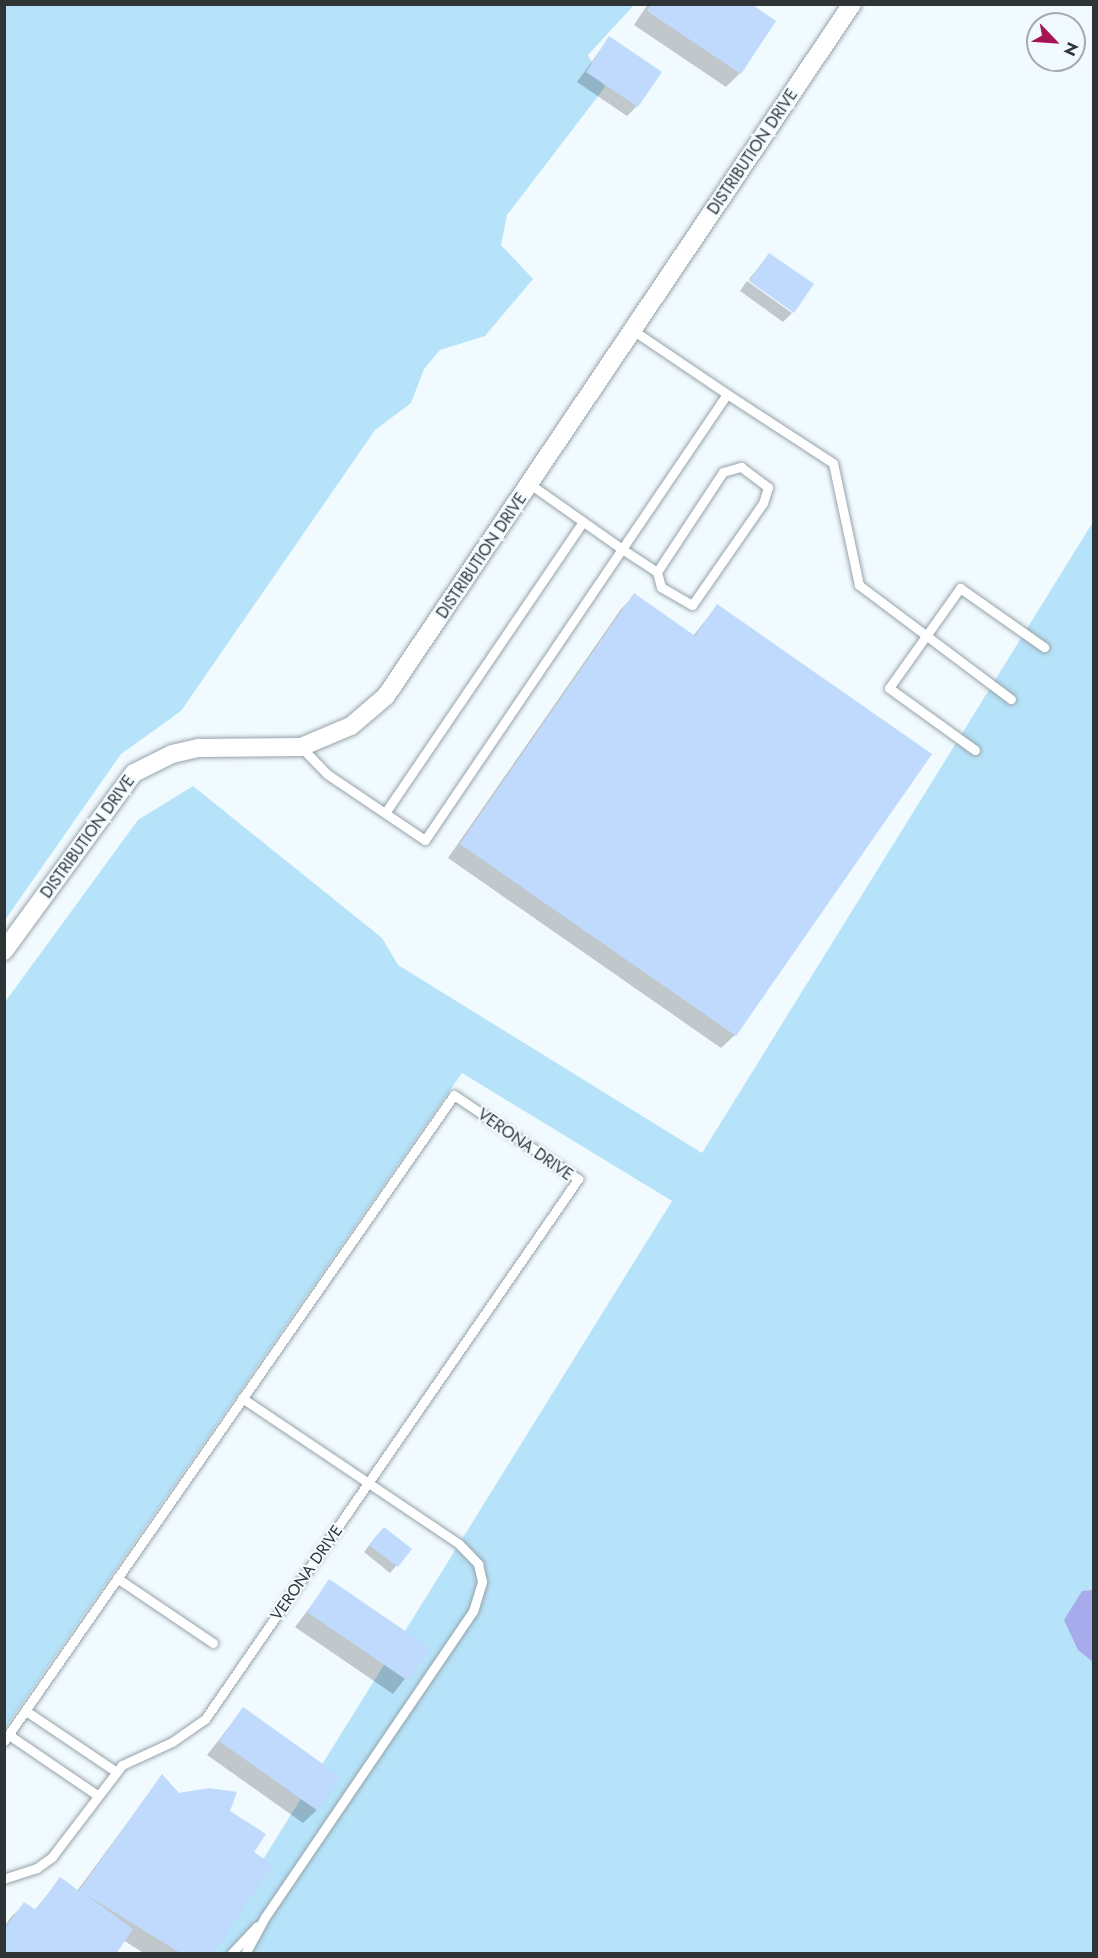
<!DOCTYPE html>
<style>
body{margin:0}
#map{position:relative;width:1098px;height:1958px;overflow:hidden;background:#f1fafe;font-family:Jost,sans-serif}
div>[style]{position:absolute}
.green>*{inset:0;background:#b6e3f9}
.water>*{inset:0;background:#a7aaeb}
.shadow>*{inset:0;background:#0003}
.building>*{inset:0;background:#bfdafc}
.roads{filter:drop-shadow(0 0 2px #96a3aa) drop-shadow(0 0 2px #96a3aa)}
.lane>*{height:9px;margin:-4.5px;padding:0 4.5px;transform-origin:4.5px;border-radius:4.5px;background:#fff}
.street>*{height:18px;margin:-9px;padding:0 9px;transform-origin:9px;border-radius:9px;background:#fff}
span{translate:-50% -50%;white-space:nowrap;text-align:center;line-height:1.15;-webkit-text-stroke:4.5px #f1fafe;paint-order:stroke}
.street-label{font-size:16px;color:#2f3537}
.frame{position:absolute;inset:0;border:6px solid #2f3537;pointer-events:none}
.north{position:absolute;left:1026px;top:12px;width:60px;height:60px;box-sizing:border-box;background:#f1fafe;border:2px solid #a3abae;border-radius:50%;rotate:115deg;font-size:16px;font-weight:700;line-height:24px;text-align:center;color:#2f3537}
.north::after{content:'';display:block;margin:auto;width:21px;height:27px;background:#a51556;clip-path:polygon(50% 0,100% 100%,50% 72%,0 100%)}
</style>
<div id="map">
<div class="green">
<i style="clip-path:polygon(5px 5px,634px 5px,588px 55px,605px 87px,507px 215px,501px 245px,533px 279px,485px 336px,440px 350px,424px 369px,411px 403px,375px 430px,181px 711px,121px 754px,5px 920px)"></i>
<i style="clip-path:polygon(1093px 522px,1093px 1953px,205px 1953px,672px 1201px,462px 1073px,5px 1728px,5px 1002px,138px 820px,193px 786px,382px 938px,398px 965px,702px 1153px)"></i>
</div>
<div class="water">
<i style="clip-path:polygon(1093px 1590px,1094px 1590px,1093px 1662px,1078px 1650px,1064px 1620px,1082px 1591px)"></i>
</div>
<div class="shadow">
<i style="clip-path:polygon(648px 4px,748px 4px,740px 73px,726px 87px,634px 25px)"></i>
<i style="clip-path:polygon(609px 38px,637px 106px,627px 116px,577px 82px)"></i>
<i style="clip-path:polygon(769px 255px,794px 310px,749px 279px)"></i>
<i style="clip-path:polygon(747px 281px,792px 313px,783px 322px,740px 291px)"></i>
<i style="clip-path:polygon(635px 595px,693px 636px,717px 606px,735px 1035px,721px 1048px,448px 858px,621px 609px)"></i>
<i style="clip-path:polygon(377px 1535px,410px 1550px,390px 1573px,364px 1552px)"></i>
<i style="clip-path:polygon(330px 1581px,428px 1649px,393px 1694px,295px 1627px)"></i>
<i style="clip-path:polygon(243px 1709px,317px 1810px,303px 1823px,207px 1755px)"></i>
<i style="clip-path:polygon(162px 1776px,178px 1795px,228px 1811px,252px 1852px,211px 1954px,145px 1954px,123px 1940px,4px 1954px,4px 1927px,11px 1917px,25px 1904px,34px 1911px,60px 1879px,77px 1891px)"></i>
</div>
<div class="building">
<i style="clip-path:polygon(651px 4px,751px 4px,776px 21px,741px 74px,647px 11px)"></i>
<i style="clip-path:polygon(609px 36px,662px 72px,638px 107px,586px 72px)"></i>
<i style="clip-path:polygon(769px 253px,814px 284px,794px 313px,749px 281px)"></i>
<i style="clip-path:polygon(634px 593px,695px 636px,717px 604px,932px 754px,736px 1036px,460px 844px)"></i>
<i style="clip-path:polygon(384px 1527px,412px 1549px,398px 1567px,369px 1545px)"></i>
<i style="clip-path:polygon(329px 1579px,430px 1648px,408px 1681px,307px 1612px)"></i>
<i style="clip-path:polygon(243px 1707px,341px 1777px,318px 1811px,219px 1741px)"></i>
<i style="clip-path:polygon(162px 1774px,179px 1793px,209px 1788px,237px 1792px,230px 1811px,266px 1834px,254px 1852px,273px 1865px,213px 1954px,182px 1954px,85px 1894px,133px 1929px,116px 1954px,4px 1954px,4px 1930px,24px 1902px,36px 1910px,60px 1877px,79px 1891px)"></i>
</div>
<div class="roads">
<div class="lane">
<i style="left:634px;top:331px;width:112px;rotate:34.1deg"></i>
<i style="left:727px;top:394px;width:187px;rotate:124.1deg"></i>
<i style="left:622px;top:549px;width:42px;rotate:33.3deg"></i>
<i style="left:657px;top:572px;width:120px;rotate:-56.6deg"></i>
<i style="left:723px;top:472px;width:19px;rotate:-16deg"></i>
<i style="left:741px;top:467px;width:34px;rotate:37deg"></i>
<i style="left:768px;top:487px;width:17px;rotate:107deg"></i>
<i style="left:763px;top:503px;width:124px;rotate:124.8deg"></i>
<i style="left:692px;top:605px;width:36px;rotate:-150deg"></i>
<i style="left:661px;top:587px;width:16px;rotate:-105deg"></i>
<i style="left:727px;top:394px;width:126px;rotate:33.1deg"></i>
<i style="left:833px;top:463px;width:125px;rotate:78deg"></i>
<i style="left:859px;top:585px;width:190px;rotate:36.9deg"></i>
<i style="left:301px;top:747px;width:37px;rotate:46deg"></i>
<i style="left:327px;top:774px;width:118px;rotate:34deg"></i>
<i style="left:425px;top:840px;width:351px;rotate:-55.9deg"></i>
<i style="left:622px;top:549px;width:113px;rotate:-144.8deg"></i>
<i style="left:975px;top:750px;width:106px;rotate:-144.2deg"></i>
<i style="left:889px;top:688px;width:123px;rotate:-54.6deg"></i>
<i style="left:960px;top:588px;width:103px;rotate:35.1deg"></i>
<i style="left:385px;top:813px;width:352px;rotate:-55.8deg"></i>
<i style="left:242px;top:1398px;width:262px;rotate:33.9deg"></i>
<i style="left:459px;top:1544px;width:28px;rotate:46deg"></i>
<i style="left:478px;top:1564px;width:18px;rotate:77deg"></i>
<i style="left:482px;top:1582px;width:30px;rotate:107deg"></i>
<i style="left:473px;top:1611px;width:370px;rotate:124.2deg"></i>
<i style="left:265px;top:1917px;width:42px;rotate:118.4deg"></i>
<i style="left:117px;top:1578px;width:116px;rotate:34.1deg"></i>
<i style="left:26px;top:1711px;width:107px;rotate:34deg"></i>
<i style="left:9px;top:1735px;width:107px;rotate:34.3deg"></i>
<i style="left:4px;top:1741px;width:787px;rotate:-55.14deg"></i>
<i style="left:454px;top:1095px;width:150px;rotate:34.1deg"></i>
<i style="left:578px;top:1179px;width:656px;rotate:124.63deg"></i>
<i style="left:205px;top:1719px;width:40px;rotate:145.1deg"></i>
<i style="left:172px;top:1742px;width:55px;rotate:155.3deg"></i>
<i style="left:122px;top:1765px;width:116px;rotate:127.3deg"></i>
<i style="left:52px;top:1857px;width:19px;rotate:144deg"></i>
<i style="left:37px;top:1868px;width:35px;rotate:162deg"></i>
<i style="left:231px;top:1954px;width:38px;rotate:-47deg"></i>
</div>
<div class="street">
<i style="left:4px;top:951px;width:220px;rotate:-53.9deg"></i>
<i style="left:134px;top:773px;width:42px;rotate:-26.6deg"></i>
<i style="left:172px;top:754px;width:28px;rotate:-13deg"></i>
<i style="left:199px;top:748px;width:102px;rotate:-0.6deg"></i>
<i style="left:301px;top:747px;width:54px;rotate:-22.8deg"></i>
<i style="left:351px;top:726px;width:46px;rotate:-40.6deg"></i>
<i style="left:386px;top:696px;width:834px;rotate:-56.04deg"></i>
</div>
</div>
<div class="street-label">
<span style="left:753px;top:152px;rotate:-56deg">DISTRIBUTION DRIVE</span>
<span style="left:482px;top:556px;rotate:-56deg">DISTRIBUTION DRIVE</span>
<span style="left:88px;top:837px;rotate:-54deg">DISTRIBUTION DRIVE</span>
<span style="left:525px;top:1145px;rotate:35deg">VERONA DRIVE</span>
<span style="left:307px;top:1573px;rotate:-55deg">VERONA DRIVE</span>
</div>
<div class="frame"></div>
<div class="north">N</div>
</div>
